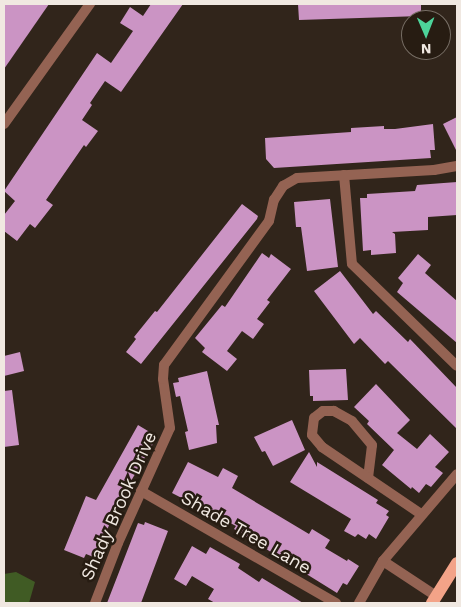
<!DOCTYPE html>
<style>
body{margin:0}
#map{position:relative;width:461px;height:607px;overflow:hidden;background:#31251b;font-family:"Work Sans",sans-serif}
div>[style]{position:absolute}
.green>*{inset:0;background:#405b24}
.building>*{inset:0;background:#cb94c4}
.minor>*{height:10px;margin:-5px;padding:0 5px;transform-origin:5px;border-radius:5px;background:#946353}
.primary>*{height:12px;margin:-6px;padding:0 6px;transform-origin:6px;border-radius:6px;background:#f3a388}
span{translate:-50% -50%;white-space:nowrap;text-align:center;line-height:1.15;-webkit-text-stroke:5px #271c12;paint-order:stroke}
.street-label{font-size:18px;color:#f0e8e1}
.frame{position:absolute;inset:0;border:5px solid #f0e8e1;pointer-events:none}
.north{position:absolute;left:401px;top:10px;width:50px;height:50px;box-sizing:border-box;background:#271c12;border:1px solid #776e65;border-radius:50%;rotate:179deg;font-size:14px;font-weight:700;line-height:20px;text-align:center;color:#f0e8e1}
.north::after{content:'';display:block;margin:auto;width:18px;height:22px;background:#4dd39a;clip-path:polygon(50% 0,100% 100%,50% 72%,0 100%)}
</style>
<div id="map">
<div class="green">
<i style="clip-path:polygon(16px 572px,35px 582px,29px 603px,4px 603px,4px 574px)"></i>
</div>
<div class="building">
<i style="clip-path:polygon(4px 4px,49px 4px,4px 69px)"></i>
<i style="clip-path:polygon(151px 4px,183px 4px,121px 92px,105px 81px,90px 103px,92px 105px,82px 120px,98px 131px,86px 147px,84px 145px,46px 200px,53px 205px,35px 228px,30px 224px,17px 241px,4px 231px,4px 215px,15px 201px,4px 191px,97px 53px,111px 63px,133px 31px,120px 23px,130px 7px,143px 16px)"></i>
<i style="clip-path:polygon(298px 4px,421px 4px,421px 16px,299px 20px)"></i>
<i style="clip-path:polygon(457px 117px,457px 152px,443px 124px)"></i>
<i style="clip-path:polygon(433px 124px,435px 150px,430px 150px,431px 158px,274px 168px,266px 159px,265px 138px,351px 132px,351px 128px,384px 126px,384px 129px,395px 129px)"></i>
<i style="clip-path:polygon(457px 182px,457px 215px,428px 217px,428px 230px,392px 232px,395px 234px,396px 253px,371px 255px,371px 250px,363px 251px,360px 198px,367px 198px,367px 194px,415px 191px,417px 185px)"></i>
<i style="clip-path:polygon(330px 199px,338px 267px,307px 271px,301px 227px,296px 227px,294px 202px)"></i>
<i style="clip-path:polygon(242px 204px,258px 216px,257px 219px,141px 364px,126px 352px,136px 339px,134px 337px,155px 311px,157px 312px)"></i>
<i style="clip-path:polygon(262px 253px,269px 258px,271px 254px,291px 269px,267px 300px,270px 302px,257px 319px,264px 324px,253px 339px,242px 331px,227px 351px,237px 359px,227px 371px,202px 352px,205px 348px,195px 338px,222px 305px,225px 307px)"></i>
<i style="clip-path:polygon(418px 254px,431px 265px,425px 273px,457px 301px,457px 343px,397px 292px,403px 283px,398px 278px)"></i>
<i style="clip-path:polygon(340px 271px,373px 314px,376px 311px,408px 342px,410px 339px,457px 388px,457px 429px,388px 361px,385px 364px,360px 338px,354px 344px,314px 291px)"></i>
<i style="clip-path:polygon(20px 352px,24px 371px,4px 376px,4px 356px)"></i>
<i style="clip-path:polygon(346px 369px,348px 400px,313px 401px,313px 396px,310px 396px,309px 370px)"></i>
<i style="clip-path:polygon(207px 371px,219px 425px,216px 425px,217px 443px,189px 450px,185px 432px,188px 431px,180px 396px,176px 397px,173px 383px,179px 382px,178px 378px)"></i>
<i style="clip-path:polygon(376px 384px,410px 420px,397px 433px,417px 449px,430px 434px,449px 452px,435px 467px,443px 473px,431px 487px,426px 484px,419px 493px,412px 487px,411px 489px,382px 465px,394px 450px,367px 424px,369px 421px,354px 407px)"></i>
<i style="clip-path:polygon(12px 390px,19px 445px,4px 447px,4px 391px)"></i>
<i style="clip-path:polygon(292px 420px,305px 450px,273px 466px,265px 451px,262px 452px,254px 437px)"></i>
<i style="clip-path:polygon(138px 425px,153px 434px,151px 443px,153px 444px,125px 491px,123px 490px,96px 558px,86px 554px,84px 558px,64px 550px,86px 496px,96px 500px)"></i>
<i style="clip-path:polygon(309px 452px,317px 467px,317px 462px,378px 500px,376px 503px,389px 511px,386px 515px,389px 517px,376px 539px,369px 534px,366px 539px,358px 534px,355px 537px,344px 531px,351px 519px,290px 482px)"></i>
<i style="clip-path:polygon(188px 462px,218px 477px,223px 468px,238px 476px,232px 488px,309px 534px,312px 529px,330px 540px,325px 548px,347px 561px,348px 559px,359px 566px,347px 585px,343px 583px,337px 593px,234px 529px,236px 526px,172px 493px)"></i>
<i style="clip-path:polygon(145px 522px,168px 531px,141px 603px,107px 603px,138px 523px,144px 525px)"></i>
<i style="clip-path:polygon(192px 546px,206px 554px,210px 547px,240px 564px,238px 568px,259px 582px,262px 578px,303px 603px,215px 603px,208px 599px,214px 589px,192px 576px,186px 586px,174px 579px)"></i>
</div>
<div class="minor">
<i style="left:4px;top:124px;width:148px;rotate:-54.4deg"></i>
<i style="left:344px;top:175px;width:89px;rotate:84.9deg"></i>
<i style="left:352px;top:264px;width:146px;rotate:44.2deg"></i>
<i style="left:368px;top:478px;width:33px;rotate:-83deg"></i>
<i style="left:372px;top:445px;width:31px;rotate:-130deg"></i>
<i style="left:352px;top:421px;width:21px;rotate:-151deg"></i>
<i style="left:334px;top:411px;width:11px;rotate:180deg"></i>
<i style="left:323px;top:411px;width:11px;rotate:142deg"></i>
<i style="left:314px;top:418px;width:17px;rotate:97deg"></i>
<i style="left:312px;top:435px;width:16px;rotate:50deg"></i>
<i style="left:322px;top:447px;width:120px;rotate:34.1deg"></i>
<i style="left:141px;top:491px;width:225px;rotate:29.9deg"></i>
<i style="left:383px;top:561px;width:64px;rotate:33.4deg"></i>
<i style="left:95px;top:603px;width:64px;rotate:-69deg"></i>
<i style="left:118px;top:543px;width:126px;rotate:-65.7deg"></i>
<i style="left:170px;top:428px;width:49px;rotate:-98.1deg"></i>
<i style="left:163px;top:379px;width:14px;rotate:-86deg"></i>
<i style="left:164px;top:365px;width:178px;rotate:-53.9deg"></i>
<i style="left:269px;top:221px;width:22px;rotate:-77deg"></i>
<i style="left:274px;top:200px;width:17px;rotate:-57deg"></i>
<i style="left:283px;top:186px;width:16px;rotate:-30deg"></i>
<i style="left:297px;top:178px;width:137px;rotate:-3.3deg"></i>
<i style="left:434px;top:170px;width:23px;rotate:-10deg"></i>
<i style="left:359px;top:603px;width:48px;rotate:-60.3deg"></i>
<i style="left:383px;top:561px;width:114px;rotate:-49.6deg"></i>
</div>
<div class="primary">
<i style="left:432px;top:603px;width:47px;rotate:-58deg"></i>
</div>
<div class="street-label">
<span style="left:119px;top:506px;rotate:-66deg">Shady Brook Drive</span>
<span style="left:246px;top:533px;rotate:30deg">Shade Tree Lane</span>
</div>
<div class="frame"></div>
<div class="north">N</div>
</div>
